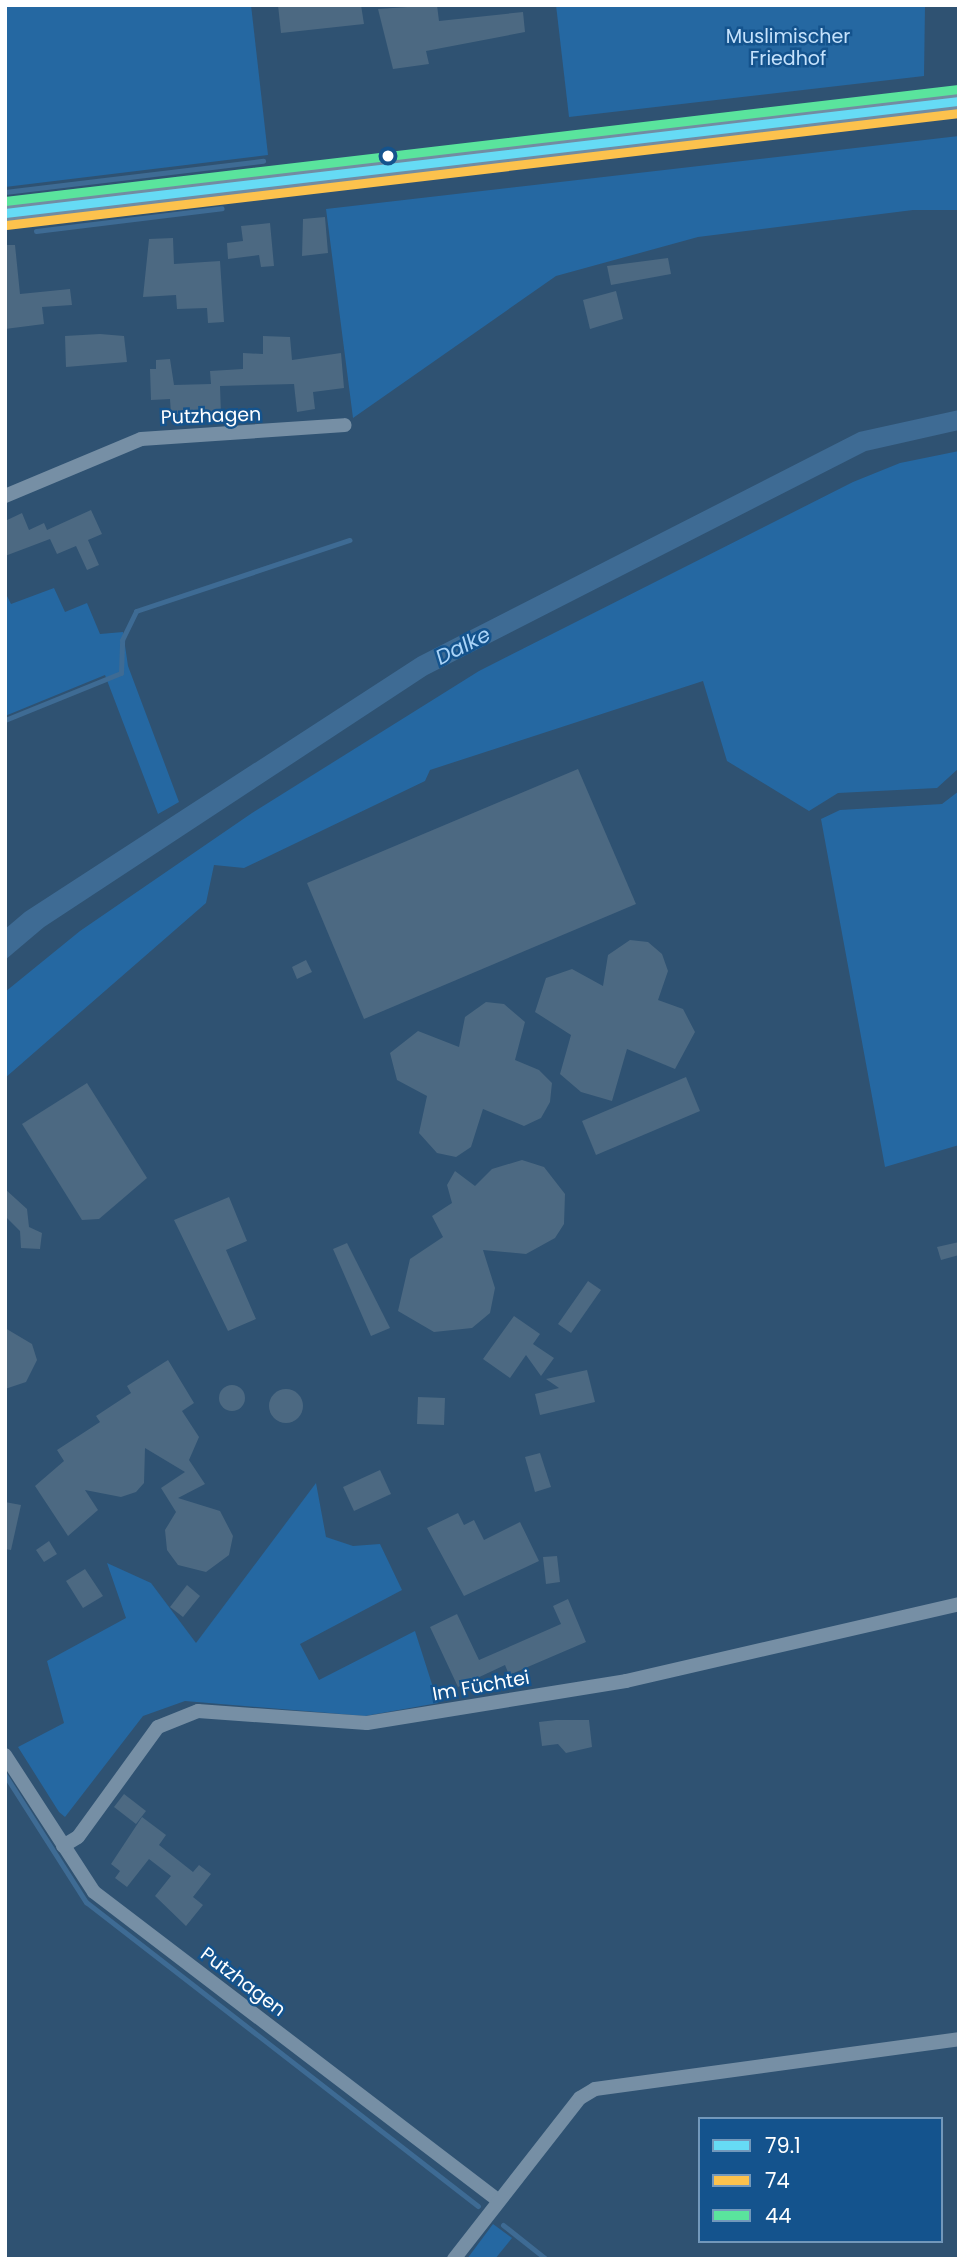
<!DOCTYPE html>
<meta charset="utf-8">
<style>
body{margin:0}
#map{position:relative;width:964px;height:2264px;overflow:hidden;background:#2f5272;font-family:Poppins,sans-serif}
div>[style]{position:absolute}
.green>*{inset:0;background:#2568a2}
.water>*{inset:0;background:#3e6b94}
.stream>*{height:5px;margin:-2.5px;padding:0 2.5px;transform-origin:2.5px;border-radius:2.5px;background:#3e6b94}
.building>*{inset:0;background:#4c6982}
.round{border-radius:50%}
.street>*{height:14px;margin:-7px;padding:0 7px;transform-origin:7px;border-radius:7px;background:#768fa5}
.secondary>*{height:19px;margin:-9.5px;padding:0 9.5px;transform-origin:9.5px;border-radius:9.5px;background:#728ca2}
.bus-1>*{height:9px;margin:-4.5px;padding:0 4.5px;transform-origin:4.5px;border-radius:4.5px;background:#66dbf5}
.bus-2>*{height:9px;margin:-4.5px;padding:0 4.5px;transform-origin:4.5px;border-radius:4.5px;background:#fcc24d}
.bus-3>*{height:9px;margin:-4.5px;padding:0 4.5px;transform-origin:4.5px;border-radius:4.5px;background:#5ae49d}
.dots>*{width:19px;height:19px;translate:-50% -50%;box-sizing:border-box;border:4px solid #14538d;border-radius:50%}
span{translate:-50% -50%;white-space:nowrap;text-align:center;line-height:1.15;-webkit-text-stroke:5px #14538d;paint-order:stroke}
.park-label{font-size:19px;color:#c5e2fc}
.street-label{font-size:19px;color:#fff}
.water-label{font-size:21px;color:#aad4f8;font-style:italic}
.frame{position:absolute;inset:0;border:7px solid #fff;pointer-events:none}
.legend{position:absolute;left:698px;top:2117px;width:245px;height:126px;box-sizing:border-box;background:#14538d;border:2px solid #7298bb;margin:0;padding:9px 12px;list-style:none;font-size:21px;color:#fff}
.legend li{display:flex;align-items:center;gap:14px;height:35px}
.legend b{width:35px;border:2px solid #7298bb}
</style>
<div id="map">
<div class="green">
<i style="clip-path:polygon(5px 5px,251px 5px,268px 155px,5px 187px)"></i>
<i style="clip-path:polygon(556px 5px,925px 5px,924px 76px,569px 117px)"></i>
<i style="clip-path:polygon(959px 136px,959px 210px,913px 210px,698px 237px,556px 276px,353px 418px,326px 209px)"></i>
<i style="clip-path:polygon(959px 451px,959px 768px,937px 788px,838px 793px,809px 811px,727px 761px,703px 681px,430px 770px,425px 781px,244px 868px,214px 865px,206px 903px,5px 1078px,5px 992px,80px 931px,252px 813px,479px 671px,853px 482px,900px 463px)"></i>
<i style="clip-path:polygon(54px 588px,65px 612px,87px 603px,100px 634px,123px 632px,128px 666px,179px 802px,158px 814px,105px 675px,5px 716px,5px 592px,11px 604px)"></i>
<i style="clip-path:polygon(959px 791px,959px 1145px,885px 1167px,821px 819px,840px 810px,942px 804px)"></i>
<i style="clip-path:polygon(316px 1483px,326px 1537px,353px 1546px,380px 1544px,402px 1590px,300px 1644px,319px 1680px,415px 1631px,438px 1703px,365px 1716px,185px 1701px,143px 1716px,65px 1817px,59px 1812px,18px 1747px,64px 1723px,47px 1661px,126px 1618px,107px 1563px,151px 1583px,196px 1643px)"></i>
<i style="clip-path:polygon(493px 2224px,512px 2238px,495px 2259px,467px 2259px)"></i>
</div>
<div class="water">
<i style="clip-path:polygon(959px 410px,959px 430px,866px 451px,427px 675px,44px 927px,5px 960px,5px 929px,25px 912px,418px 657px,859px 432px)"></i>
</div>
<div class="stream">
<i style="left:5px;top:192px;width:260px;rotate:-6.9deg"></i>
<i style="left:36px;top:231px;width:187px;rotate:-7deg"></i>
<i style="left:5px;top:720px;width:125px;rotate:-22.1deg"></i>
<i style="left:121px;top:673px;width:33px;rotate:-88deg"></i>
<i style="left:122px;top:640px;width:32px;rotate:-64deg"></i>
<i style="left:136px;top:611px;width:225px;rotate:-18.4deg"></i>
<i style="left:5px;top:1775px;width:151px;rotate:57.5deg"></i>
<i style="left:86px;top:1902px;width:496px;rotate:37.8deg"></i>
<i style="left:503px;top:2225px;width:55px;rotate:38.3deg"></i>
</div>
<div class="building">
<i style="clip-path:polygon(278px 5px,361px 5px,364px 24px,281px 33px)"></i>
<i style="clip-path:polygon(437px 5px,439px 21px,523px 12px,525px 32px,426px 51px,429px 64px,393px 69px,378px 9px)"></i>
<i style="clip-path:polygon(325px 217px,328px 253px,302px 256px,303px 219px)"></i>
<i style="clip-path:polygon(270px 223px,274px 266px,261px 267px,259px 255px,228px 259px,227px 243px,243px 241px,241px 226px)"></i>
<i style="clip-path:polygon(173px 238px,174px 264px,220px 261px,224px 322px,208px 323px,207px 308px,177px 309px,176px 295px,143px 297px,149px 239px)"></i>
<i style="clip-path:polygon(5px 245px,15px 245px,20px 294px,70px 289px,72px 305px,42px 307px,44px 324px,5px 329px)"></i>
<i style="clip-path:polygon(668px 258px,671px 274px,611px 285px,607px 266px)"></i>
<i style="clip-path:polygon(616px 291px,623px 319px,590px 329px,583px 300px)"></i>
<i style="clip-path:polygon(100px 334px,124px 336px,127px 362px,66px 367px,65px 336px)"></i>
<i style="clip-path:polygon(263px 336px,290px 337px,292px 360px,341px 353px,344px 388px,313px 392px,315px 409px,297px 412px,294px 384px,220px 386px,221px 414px,171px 414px,170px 399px,151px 400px,150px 369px,156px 369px,156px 360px,170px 359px,174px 385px,211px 384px,210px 371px,243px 369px,243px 353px,263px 354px)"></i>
<i style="clip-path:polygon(91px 510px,102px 534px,88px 540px,99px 565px,87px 570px,76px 546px,57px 554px,50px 539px,5px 556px,5px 521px,22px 513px,29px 530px,44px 523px,47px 530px)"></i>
<i style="clip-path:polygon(578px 769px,636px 904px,364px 1019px,307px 883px)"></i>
<i style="clip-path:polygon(630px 940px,648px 942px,662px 954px,668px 971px,658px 1000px,683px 1009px,695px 1032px,675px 1069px,627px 1049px,612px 1101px,581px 1092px,560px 1074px,571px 1035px,535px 1012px,546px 978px,572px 969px,603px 986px,608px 955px)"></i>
<i style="clip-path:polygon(306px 960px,312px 972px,297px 979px,292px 967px)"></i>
<i style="clip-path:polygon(486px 1002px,504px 1004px,525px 1022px,515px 1060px,539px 1070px,552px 1083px,550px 1102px,541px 1118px,524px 1126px,483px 1109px,471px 1147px,456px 1157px,437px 1153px,419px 1133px,427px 1096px,397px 1080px,390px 1053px,418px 1031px,459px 1047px,465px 1017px)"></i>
<i style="clip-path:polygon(686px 1077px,700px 1111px,596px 1155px,582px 1121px)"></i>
<i style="clip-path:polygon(87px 1083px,147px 1178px,99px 1219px,82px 1220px,22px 1124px)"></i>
<i style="clip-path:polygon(522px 1160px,544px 1167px,565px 1194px,564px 1224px,555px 1238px,526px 1254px,483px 1250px,495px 1288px,490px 1313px,472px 1328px,434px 1332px,398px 1311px,410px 1259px,443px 1237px,432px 1216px,452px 1203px,447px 1185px,455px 1171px,475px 1186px,492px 1169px)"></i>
<i style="clip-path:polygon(5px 1189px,27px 1209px,29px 1227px,42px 1233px,40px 1249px,21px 1248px,20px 1231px,5px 1216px)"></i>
<i style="clip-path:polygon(229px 1197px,247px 1241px,226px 1250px,256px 1319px,228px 1331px,174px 1220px)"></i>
<i style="clip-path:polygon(959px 1242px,959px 1255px,941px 1260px,937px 1247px)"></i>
<i style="clip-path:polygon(347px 1243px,390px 1328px,371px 1336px,333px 1249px)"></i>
<i style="clip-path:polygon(588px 1281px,601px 1290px,571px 1333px,558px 1324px)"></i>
<i style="clip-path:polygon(514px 1316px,540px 1334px,533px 1344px,554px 1358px,541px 1376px,526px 1355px,510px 1378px,483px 1359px)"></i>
<i style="clip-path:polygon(5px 1328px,32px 1344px,37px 1360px,26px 1382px,5px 1389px)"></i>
<i style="clip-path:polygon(168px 1360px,194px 1403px,182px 1411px,199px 1437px,189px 1460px,205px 1484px,178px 1498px,220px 1511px,233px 1536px,229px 1555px,206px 1572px,178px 1565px,167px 1550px,165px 1530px,176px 1512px,161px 1488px,185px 1472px,145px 1448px,144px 1483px,136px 1492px,121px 1497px,85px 1490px,98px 1510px,68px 1536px,35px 1486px,64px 1461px,57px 1450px,100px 1422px,96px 1416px,131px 1393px,127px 1386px)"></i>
<i style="clip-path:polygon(587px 1370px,595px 1402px,540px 1415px,535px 1394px,559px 1388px,546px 1379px)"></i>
<i class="round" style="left:219px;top:1385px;width:26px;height:26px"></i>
<i class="round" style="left:269px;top:1389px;width:34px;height:34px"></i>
<i style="clip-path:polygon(418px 1397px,445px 1398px,444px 1425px,417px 1424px)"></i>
<i style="clip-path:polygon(540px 1453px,551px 1487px,535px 1492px,525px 1457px)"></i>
<i style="clip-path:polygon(380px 1470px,391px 1494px,354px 1511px,343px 1487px)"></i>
<i style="clip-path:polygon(5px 1502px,21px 1505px,11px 1550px,5px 1549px)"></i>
<i style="clip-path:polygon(458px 1513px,464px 1525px,474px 1520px,484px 1540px,520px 1522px,539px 1561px,464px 1596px,427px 1528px)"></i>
<i style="clip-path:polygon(49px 1541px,57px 1554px,44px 1562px,36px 1550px)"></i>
<i style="clip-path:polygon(557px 1556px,560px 1582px,546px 1584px,543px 1557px)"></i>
<i style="clip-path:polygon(85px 1569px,103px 1596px,83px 1608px,66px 1581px)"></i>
<i style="clip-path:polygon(187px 1585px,200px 1596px,183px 1617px,170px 1607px)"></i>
<i style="clip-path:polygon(568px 1599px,586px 1642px,509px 1675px,505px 1665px,458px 1687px,430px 1627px,457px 1614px,479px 1660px,561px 1624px,553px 1606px)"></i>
<i style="clip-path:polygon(556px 1720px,589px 1720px,592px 1747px,566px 1753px,558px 1744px,542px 1746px,539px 1722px)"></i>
<i style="clip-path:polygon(124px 1794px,146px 1811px,136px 1824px,114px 1807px)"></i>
<i style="clip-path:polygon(142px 1817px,166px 1835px,159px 1845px,193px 1872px,199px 1865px,211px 1874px,193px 1897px,203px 1905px,186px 1926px,155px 1896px,171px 1876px,149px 1859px,127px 1887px,115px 1878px,120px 1871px,111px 1864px)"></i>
</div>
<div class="street">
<i style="left:5px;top:496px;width:147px;rotate:-22.7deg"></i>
<i style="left:141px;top:439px;width:204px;rotate:-3.9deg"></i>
<i style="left:5px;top:1755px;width:163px;rotate:57deg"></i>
<i style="left:94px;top:1892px;width:509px;rotate:37.34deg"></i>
<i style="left:63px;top:1846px;width:17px;rotate:-31deg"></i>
<i style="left:78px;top:1837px;width:136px;rotate:-54deg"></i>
<i style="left:158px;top:1727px;width:43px;rotate:-21.8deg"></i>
<i style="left:198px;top:1711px;width:169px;rotate:4.1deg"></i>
<i style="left:367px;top:1723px;width:262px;rotate:-9.2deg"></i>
<i style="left:626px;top:1681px;width:342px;rotate:-13deg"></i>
<i style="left:454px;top:2259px;width:204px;rotate:-52deg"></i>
<i style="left:580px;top:2098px;width:17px;rotate:-31deg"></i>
<i style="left:595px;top:2089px;width:367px;rotate:-7.8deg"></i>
</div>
<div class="secondary">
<i style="left:5px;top:213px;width:961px;rotate:-6.7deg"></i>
</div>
<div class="bus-1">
<i style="left:5px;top:213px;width:961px;rotate:-6.7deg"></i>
</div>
<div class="bus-2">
<i style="left:6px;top:225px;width:960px;rotate:-6.7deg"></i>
</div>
<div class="bus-3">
<i style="left:5px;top:201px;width:960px;rotate:-6.7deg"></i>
</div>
<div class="dots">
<i style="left:388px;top:156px;background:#fff"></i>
</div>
<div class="park-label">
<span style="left:788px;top:48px">Muslimischer<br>Friedhof</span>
</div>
<div class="street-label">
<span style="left:211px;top:416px;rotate:-2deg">Putzhagen</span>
<span style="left:481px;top:1686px;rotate:-10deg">Im Füchtei</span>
<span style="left:243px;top:1982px;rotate:37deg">Putzhagen</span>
</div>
<div class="water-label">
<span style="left:463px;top:646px;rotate:-27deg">Dalke</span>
</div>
<div class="frame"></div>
<ul class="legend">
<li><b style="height:9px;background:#66dbf5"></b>79.1</li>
<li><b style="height:9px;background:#fcc24d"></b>74</li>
<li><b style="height:9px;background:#5ae49d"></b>44</li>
</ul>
</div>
